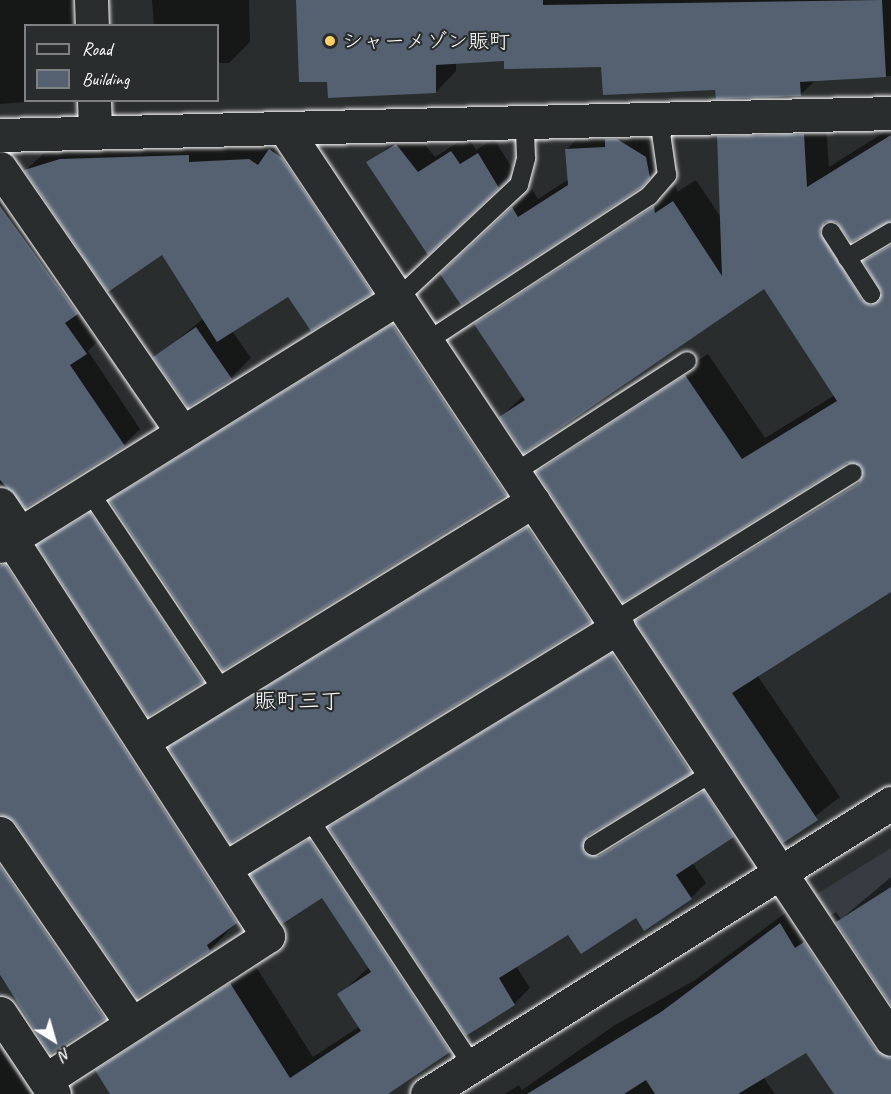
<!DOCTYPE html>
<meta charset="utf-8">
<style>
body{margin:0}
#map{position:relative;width:891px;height:1094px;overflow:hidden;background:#2a2d2e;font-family:Caveat,"Klee One",sans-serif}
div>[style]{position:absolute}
.built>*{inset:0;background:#373c42}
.shadow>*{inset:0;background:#0007}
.building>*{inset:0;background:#556070}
.roads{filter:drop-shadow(0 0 2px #fff) drop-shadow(0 0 2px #fff)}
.lane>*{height:18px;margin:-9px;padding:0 9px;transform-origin:9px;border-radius:9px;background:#2a2d2e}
.street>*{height:33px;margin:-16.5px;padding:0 16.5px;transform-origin:16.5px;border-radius:16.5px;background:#2a2d2e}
.dots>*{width:16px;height:16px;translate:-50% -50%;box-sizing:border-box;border:3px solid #2a2d2e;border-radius:50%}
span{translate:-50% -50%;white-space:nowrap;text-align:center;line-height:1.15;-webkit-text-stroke:4.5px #2a2d2e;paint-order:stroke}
.poi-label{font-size:21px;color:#fff}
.left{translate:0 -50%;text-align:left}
.neighbourhood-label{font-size:22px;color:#fff}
.legend{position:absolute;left:24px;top:24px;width:195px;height:78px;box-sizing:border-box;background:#2a2d2e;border:2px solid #7f8182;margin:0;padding:8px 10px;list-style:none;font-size:18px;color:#fff}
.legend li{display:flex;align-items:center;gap:12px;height:30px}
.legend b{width:30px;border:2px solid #7f8182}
.north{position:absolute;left:24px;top:1010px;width:60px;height:60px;-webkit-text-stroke:4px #2a2d2e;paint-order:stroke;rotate:143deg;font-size:16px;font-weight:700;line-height:24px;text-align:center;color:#fff}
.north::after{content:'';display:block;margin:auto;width:21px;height:27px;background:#fff;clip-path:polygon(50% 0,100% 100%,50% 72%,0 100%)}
</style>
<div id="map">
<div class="built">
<i style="clip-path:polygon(891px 848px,891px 1007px,817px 894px)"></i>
</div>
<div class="shadow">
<i style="clip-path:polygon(0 0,83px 0,84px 26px,26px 26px,26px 100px,52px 100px,0 104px)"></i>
<i style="clip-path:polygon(152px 0,249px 0,250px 42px,229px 63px,218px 63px,218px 26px,154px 26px)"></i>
<i style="clip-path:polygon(297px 0,891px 0,891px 76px,816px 80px,800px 95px,717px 88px,603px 65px,506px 59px,456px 62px,456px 71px,436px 92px,328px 80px)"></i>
<i style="clip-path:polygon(825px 112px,829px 167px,891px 128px,891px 219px,858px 237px,871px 256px,891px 237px,891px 591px,757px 675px,840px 797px,783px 841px,637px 621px,659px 599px,862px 473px,864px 465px,538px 472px,560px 450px,708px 354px,765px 438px,835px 395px,765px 287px,501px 417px,523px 396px,476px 324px,498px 302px,676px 185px,677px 192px,696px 180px,722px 219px,719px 137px,741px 114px)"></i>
<i style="clip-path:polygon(618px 128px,665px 137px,661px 166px,641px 186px,462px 254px,532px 189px,538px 199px,569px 179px,567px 149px,587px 129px)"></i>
<i style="clip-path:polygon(412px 129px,435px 157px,468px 136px,476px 150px,494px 139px,514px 171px,428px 253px,368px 163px)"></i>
<i style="clip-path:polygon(287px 133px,387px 275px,371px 292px,288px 295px,232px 331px,251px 358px,231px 378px,155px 358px,204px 318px,162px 253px,26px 170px,43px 154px,78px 143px,267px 143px,273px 147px)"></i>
<i style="clip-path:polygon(0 167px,102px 337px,88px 351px,140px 429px,124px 445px,26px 506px,9px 486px,0 487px)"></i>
<i style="clip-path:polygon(408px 309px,521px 479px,506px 494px,223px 668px,111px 501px,126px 485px)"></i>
<i style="clip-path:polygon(100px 503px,212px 671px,148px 714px,39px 545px)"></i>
<i style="clip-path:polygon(540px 515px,602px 608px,590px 621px,170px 748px)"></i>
<i style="clip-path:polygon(0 536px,252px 906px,210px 950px,137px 996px,16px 821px,0 813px)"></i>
<i style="clip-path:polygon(627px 639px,705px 756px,601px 826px,598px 837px,719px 777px,748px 820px,692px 862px,706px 883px,691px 898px,569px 932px,516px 966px,530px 988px,514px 1004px,381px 1094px,112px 1094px,97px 1070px,119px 1048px,253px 962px,313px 1057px,360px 1026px,339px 995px,369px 967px,322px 896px,252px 875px,274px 853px,331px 818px,334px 822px)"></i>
<i style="clip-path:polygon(0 827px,121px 1001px,51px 1052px,0 976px)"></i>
<i style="clip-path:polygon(891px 877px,891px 1094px,835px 1094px,806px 1051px,764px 1078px,775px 1094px,505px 1094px,519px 1085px,522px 1090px,615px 1025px,695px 980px,812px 893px,827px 918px,836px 912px,841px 919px)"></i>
<i style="clip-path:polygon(0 1049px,30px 1094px,0 1094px)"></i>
</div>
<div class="building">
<i style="clip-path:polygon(296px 0,543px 0,543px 5px,882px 0,886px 77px,800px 82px,801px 96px,716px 99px,715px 90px,603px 95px,601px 67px,504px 69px,504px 61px,436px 65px,436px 93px,328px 98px,327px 82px,299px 82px)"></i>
<i style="clip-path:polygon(804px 134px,807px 187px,891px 135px,891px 221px,851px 242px,836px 222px,825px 222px,820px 232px,862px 300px,871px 305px,882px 293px,863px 261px,891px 245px,891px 592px,732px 693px,818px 820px,783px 843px,635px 621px,859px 483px,862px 467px,847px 463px,623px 602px,536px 472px,685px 375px,742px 459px,837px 401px,764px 289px,524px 453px,499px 417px,525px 400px,474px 324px,654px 206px,655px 213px,673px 201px,722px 276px,717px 136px)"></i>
<i style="clip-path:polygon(605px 139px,617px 139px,646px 157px,650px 178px,642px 187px,461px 305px,440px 274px,512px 207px,518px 217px,568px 185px,565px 149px,605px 147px)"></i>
<i style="clip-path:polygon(396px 144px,418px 172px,451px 151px,460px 164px,478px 153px,499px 188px,428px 255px,366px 162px)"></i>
<i style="clip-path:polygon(269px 149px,282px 158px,372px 293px,311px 331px,288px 297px,217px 342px,162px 255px,108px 292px,24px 170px,60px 159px,189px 155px,189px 162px,249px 159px,258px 165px)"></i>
<i style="clip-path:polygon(0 206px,78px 314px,65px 323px,87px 354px,70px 365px,125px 446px,25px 508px,0 480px)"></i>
<i style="clip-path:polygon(392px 324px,506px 495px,223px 670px,109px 500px)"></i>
<i style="clip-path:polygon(196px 327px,232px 379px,188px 407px,153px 357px)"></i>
<i style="clip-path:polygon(90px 512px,203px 682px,148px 716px,37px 545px)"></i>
<i style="clip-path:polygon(527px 527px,591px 622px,230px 843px,168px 747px)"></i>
<i style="clip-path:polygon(5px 564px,237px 923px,207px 945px,210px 951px,137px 998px,15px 822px,0 815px,0 566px)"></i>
<i style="clip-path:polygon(611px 653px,691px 773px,587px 836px,584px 852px,599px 856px,704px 791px,734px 837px,676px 875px,692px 899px,644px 931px,636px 918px,581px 954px,568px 935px,499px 978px,515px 1005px,466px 1036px,328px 827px)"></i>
<i style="clip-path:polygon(309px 839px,450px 1052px,388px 1094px,110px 1094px,95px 1070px,230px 983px,290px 1078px,361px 1031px,337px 994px,371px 972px,322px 898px,282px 924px,250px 874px)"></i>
<i style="clip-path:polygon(0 866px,105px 1019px,50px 1054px,0 975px)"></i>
<i style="clip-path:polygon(891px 887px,891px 1005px,836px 922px)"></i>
<i style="clip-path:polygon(780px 923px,795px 948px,804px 942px,875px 1049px,891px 1058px,891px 1094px,834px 1094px,806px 1053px,738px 1094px,655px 1094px,646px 1080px,624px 1094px,527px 1094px,661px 1012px)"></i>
</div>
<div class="roads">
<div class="lane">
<i style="left:831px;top:232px;width:74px;rotate:57.2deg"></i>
<i style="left:847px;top:258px;width:51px;rotate:-30.6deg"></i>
<i style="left:397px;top:299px;width:167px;rotate:-43.1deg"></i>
<i style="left:519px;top:185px;width:28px;rotate:-75deg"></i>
<i style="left:526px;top:158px;width:35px;rotate:-92deg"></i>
<i style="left:426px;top:342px;width:267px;rotate:-33.2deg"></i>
<i style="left:649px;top:196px;width:28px;rotate:-49deg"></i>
<i style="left:667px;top:175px;width:57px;rotate:-98.1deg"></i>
<i style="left:514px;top:473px;width:206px;rotate:-32.9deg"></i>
<i style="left:89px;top:491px;width:241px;rotate:56.2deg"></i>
<i style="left:614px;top:621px;width:281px;rotate:-31.8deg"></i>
<i style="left:308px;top:817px;width:297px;rotate:56.5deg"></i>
<i style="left:593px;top:846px;width:143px;rotate:-31.6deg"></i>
</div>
<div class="street">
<i style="left:91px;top:0;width:26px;rotate:88deg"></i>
<i style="left:94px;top:100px;width:33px;rotate:88deg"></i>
<i style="left:285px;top:129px;width:1093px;rotate:56.34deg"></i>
<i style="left:0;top:135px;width:891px;rotate:-1.41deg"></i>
<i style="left:0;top:168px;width:321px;rotate:55.4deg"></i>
<i style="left:0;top:504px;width:36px;rotate:56deg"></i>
<i style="left:11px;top:539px;width:473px;rotate:57.1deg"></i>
<i style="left:268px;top:936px;width:265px;rotate:147.1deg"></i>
<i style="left:0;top:546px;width:468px;rotate:-31.9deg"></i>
<i style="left:143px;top:741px;width:458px;rotate:-31.6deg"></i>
<i style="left:0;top:833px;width:232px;rotate:55.4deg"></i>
<i style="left:225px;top:868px;width:461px;rotate:-31.5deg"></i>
<i style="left:0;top:1013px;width:97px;rotate:56.3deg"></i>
<i style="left:427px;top:1094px;width:548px;rotate:-32.09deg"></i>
</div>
</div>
<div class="dots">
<i style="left:330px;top:41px;background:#ffd166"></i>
</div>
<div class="poi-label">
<span class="left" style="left:342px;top:41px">シャーメゾン賑町</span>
</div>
<div class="neighbourhood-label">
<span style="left:298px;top:702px">賑町三丁</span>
</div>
<ul class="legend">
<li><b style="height:8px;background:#2a2d2e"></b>Road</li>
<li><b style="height:16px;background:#556070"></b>Building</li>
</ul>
<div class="north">N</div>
</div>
